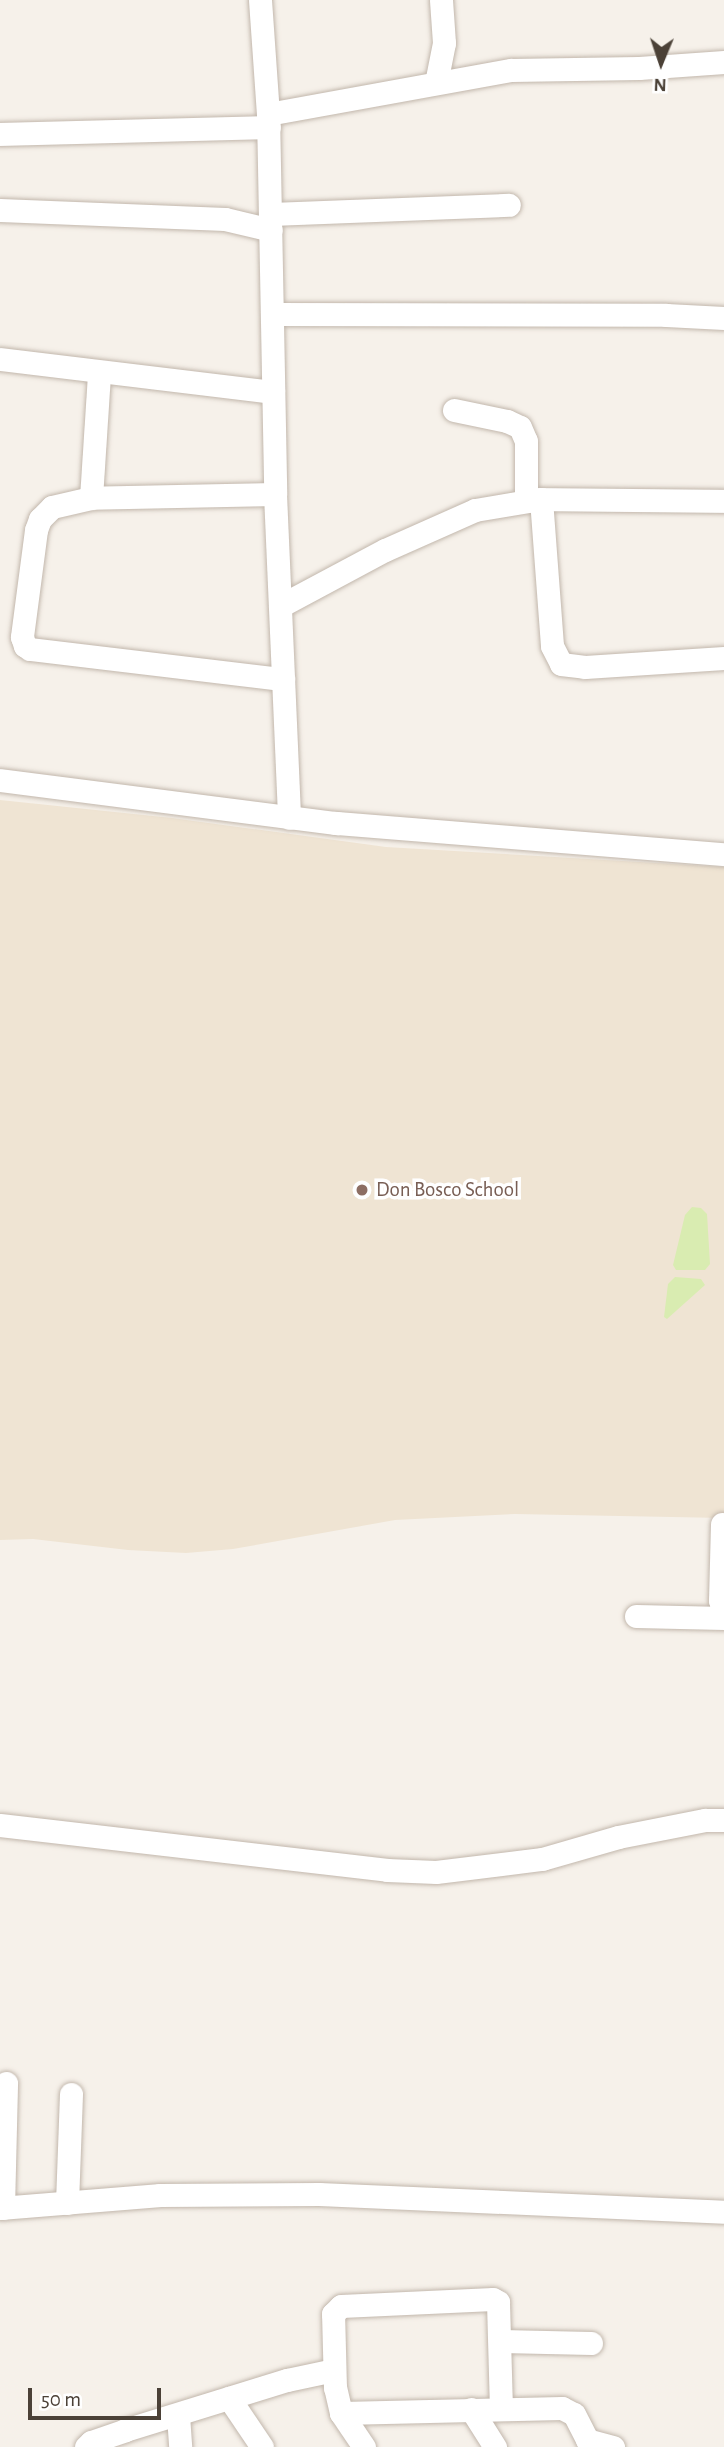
<!DOCTYPE html>
<style>
body{margin:0}
#map{position:relative;width:724px;height:2447px;overflow:hidden;background:#f6f1ea;font-family:"Alegreya Sans",sans-serif}
div>[style]{position:absolute}
.education>*{inset:0;background:#efe4d3}
.green>*{inset:0;background:#d9ecb1}
.roads{filter:drop-shadow(0 0 2px #c2b7ac) drop-shadow(0 0 2px #c2b7ac)}
.minor>*{height:23px;margin:-11.5px;padding:0 11.5px;transform-origin:11.5px;border-radius:11.5px;background:#fff}
.dots>*{width:19px;height:19px;translate:-50% -50%;box-sizing:border-box;border:4px solid #fff;border-radius:50%}
span{translate:-50% -50%;white-space:nowrap;text-align:center;line-height:1.15;-webkit-text-stroke:7px #fff;paint-order:stroke}
.education-label{font-size:21px;color:#785e54}
.left{translate:0 -50%;text-align:left}
.north{position:absolute;left:626px;top:28px;width:70px;height:70px;-webkit-text-stroke:5px #fff;paint-order:stroke;rotate:182deg;font-size:19px;font-weight:700;line-height:28px;text-align:center;color:#4b4137}
.north::after{content:'';display:block;margin:auto;width:24px;height:32px;background:#4b4137;clip-path:polygon(50% 0,100% 100%,50% 72%,0 100%)}
.scale{position:absolute;left:28px;top:2388px;width:133px;height:32px;box-sizing:border-box;border:4px solid #4b4137;border-top:0;padding-left:9px;font-size:21px;line-height:24px;white-space:nowrap;color:#4b4137;-webkit-text-stroke:5px #fff;paint-order:stroke}
</style>
<div id="map">
<div class="education">
<i style="clip-path:polygon(0 800px,172px 818px,386px 847px,724px 867px,724px 1518px,515px 1514px,395px 1520px,233px 1549px,186px 1553px,128px 1550px,33px 1539px,0 1540px)"></i>
</div>
<div class="green">
<i style="clip-path:polygon(692px 1207px,701px 1208px,707px 1214px,710px 1264px,705px 1270px,676px 1270px,673px 1265px,685px 1215px)"></i>
<i style="clip-path:polygon(675px 1277px,701px 1279px,705px 1285px,667px 1319px,664px 1317px,668px 1284px)"></i>
</div>
<div class="roads">
<div class="minor">
<i style="left:260px;top:0;width:114px;rotate:86deg"></i>
<i style="left:268px;top:114px;width:380px;rotate:88.9deg"></i>
<i style="left:275px;top:494px;width:324px;rotate:87.5deg"></i>
<i style="left:436px;top:83px;width:41px;rotate:-78.7deg"></i>
<i style="left:444px;top:43px;width:43px;rotate:-94deg"></i>
<i style="left:268px;top:114px;width:247px;rotate:-10.3deg"></i>
<i style="left:511px;top:70px;width:128px;rotate:-0.9deg"></i>
<i style="left:639px;top:68px;width:85px;rotate:-4deg"></i>
<i style="left:0;top:134px;width:269px;rotate:-1.5deg"></i>
<i style="left:0;top:210px;width:225px;rotate:2.3deg"></i>
<i style="left:225px;top:219px;width:47px;rotate:13.4deg"></i>
<i style="left:271px;top:214px;width:238px;rotate:-2.2deg"></i>
<i style="left:272px;top:314px;width:394px;rotate:0.1deg"></i>
<i style="left:666px;top:315px;width:58px;rotate:3deg"></i>
<i style="left:0;top:359px;width:275px;rotate:6.9deg"></i>
<i style="left:454px;top:410px;width:54px;rotate:11.7deg"></i>
<i style="left:507px;top:421px;width:14px;rotate:25deg"></i>
<i style="left:520px;top:427px;width:15px;rotate:67deg"></i>
<i style="left:526px;top:441px;width:60px;rotate:90deg"></i>
<i style="left:275px;top:494px;width:184px;rotate:178.8deg"></i>
<i style="left:91px;top:498px;width:40px;rotate:167deg"></i>
<i style="left:52px;top:507px;width:17px;rotate:135deg"></i>
<i style="left:40px;top:519px;width:12px;rotate:110deg"></i>
<i style="left:36px;top:530px;width:108px;rotate:97.5deg"></i>
<i style="left:22px;top:637px;width:9px;rotate:72deg"></i>
<i style="left:25px;top:646px;width:6px;rotate:31deg"></i>
<i style="left:30px;top:649px;width:255px;rotate:6.8deg"></i>
<i style="left:91px;top:498px;width:125px;rotate:-86.3deg"></i>
<i style="left:541px;top:499px;width:147px;rotate:85.7deg"></i>
<i style="left:552px;top:646px;width:20px;rotate:63deg"></i>
<i style="left:561px;top:664px;width:24px;rotate:7deg"></i>
<i style="left:585px;top:667px;width:139px;rotate:-3.7deg"></i>
<i style="left:280px;top:606px;width:119px;rotate:-28.1deg"></i>
<i style="left:385px;top:550px;width:98px;rotate:-24deg"></i>
<i style="left:475px;top:510px;width:67px;rotate:-9.5deg"></i>
<i style="left:541px;top:499px;width:183px;rotate:0.6deg"></i>
<i style="left:0;top:780px;width:339px;rotate:7.3deg"></i>
<i style="left:336px;top:823px;width:389px;rotate:4.6deg"></i>
<i style="left:722px;top:1524px;width:76px;rotate:91.5deg"></i>
<i style="left:720px;top:1600px;width:16px;rotate:76deg"></i>
<i style="left:636px;top:1616px;width:88px;rotate:1.3deg"></i>
<i style="left:0;top:1825px;width:390px;rotate:6.6deg"></i>
<i style="left:387px;top:1870px;width:49px;rotate:2.3deg"></i>
<i style="left:436px;top:1872px;width:107px;rotate:-7deg"></i>
<i style="left:542px;top:1859px;width:79px;rotate:-16.1deg"></i>
<i style="left:618px;top:1837px;width:89px;rotate:-11.1deg"></i>
<i style="left:705px;top:1820px;width:19px"></i>
<i style="left:67px;top:2203px;width:109px;rotate:-87.9deg"></i>
<i style="left:0;top:2208px;width:161px;rotate:-4.6deg"></i>
<i style="left:160px;top:2195px;width:159px;rotate:-0.4deg"></i>
<i style="left:319px;top:2194px;width:405px;rotate:2.5deg"></i>
<i style="left:3px;top:2208px;width:125px;rotate:-88.6deg"></i>
<i style="left:501px;top:2341px;width:90px;rotate:1.3deg"></i>
<i style="left:229px;top:2398px;width:59px;rotate:56deg"></i>
<i style="left:471px;top:2409px;width:45px;rotate:57.7deg"></i>
<i style="left:341px;top:2413px;width:221px;rotate:-1.3deg"></i>
<i style="left:562px;top:2408px;width:13px;rotate:27deg"></i>
<i style="left:574px;top:2414px;width:29px;rotate:63deg"></i>
<i style="left:587px;top:2440px;width:27px;rotate:15deg"></i>
<i style="left:178px;top:2415px;width:32px;rotate:86deg"></i>
<i style="left:86px;top:2447px;width:7px;rotate:-45deg"></i>
<i style="left:91px;top:2442px;width:36px;rotate:-19deg"></i>
<i style="left:125px;top:2430px;width:170px;rotate:-17.2deg"></i>
<i style="left:287px;top:2380px;width:48px;rotate:-12deg"></i>
<i style="left:364px;top:2447px;width:41px;rotate:-124.1deg"></i>
<i style="left:341px;top:2413px;width:26px;rotate:-103deg"></i>
<i style="left:335px;top:2388px;width:74px;rotate:-91.5deg"></i>
<i style="left:333px;top:2314px;width:11px;rotate:-45deg"></i>
<i style="left:341px;top:2306px;width:152px;rotate:-2.6deg"></i>
<i style="left:493px;top:2299px;width:6px;rotate:31deg"></i>
<i style="left:498px;top:2302px;width:106px;rotate:88.4deg"></i>
</div>
</div>
<div class="dots">
<i style="left:362px;top:1190px;background:#8d6e63"></i>
</div>
<div class="education-label">
<span class="left" style="left:376px;top:1190px">Don Bosco School</span>
</div>
<div class="north">N</div>
<div class="scale">50 m</div>
</div>
